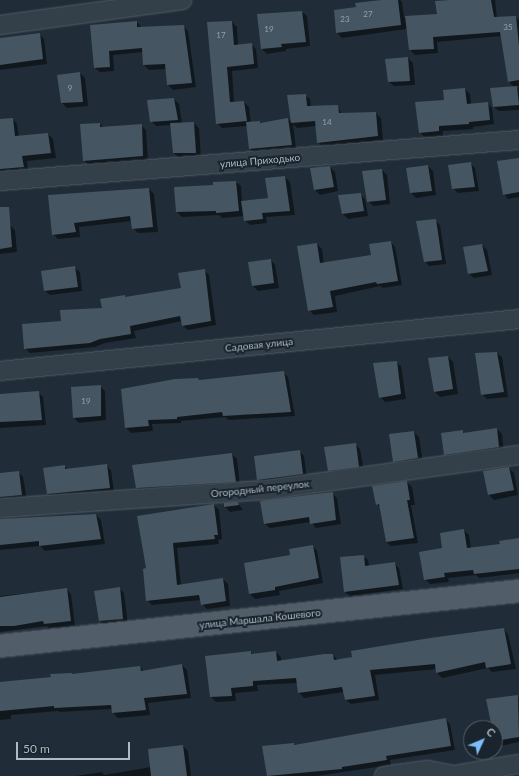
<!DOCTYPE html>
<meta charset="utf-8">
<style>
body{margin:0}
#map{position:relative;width:519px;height:776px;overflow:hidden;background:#202d38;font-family:Lato,sans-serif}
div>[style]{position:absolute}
.shadow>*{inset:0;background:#0007}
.building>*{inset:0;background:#465562}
.roads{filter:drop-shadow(0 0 1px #515d66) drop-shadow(0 0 1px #515d66)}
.minor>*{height:18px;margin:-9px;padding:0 9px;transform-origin:9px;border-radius:9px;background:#333f49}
.major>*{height:22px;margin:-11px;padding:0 11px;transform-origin:11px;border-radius:11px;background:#515e69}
span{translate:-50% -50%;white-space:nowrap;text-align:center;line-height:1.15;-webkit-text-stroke:4px #19242d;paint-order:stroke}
.number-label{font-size:8px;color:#94a1ac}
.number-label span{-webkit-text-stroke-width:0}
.street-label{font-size:10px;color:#aebac5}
.north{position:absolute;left:463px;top:720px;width:40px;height:40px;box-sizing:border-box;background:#19242d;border:1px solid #55606a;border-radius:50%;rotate:46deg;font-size:11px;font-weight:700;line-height:16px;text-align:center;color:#aebac5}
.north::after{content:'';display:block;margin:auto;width:14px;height:18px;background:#7ebcfa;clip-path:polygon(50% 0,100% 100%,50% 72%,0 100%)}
.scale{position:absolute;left:16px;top:742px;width:114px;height:18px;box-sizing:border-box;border:2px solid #aebac5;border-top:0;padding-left:5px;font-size:12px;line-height:14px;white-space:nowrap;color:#aebac5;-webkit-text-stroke:3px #19242d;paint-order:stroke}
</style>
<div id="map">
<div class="shadow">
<i style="clip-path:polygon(382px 0,400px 0,402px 2px,404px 17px,438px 15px,466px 0,495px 0,497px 18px,516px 17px,519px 20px,519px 86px,516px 86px,519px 89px,519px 110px,499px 111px,494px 107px,514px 87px,509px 82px,501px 36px,437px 42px,438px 53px,415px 55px,410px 50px,407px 29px,342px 38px,337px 33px,335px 11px,357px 8px)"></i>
<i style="clip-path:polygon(302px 12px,307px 16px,310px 46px,286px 49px,286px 51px,267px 54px,262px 49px)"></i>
<i style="clip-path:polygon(137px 22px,142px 28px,183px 26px,188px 31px,196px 87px,173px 90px,168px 85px,166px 69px,149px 70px,144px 65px,143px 52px,113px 55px,114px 71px,100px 72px,95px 68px,91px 26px)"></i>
<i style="clip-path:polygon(232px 22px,237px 27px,238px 46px,251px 44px,256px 49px,258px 68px,232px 71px,234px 102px,244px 102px,249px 107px,251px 123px,260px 122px,261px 123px,288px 119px,292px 123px,288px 96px,305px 95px,310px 99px,311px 107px,337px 106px,342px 114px,376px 113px,381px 118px,383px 140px,323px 147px,318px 142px,316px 126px,297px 128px,293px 124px,296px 149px,255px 154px,250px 149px,247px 126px,222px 128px,217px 123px)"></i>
<i style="clip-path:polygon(39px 34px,44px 39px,47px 64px,0 70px,0 39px)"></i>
<i style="clip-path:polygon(408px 58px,413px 63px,415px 85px,394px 86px,389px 82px)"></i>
<i style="clip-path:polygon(80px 73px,85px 78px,88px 106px,67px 108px,62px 103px)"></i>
<i style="clip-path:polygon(465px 89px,470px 94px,471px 105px,487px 103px,492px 108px,494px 124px,473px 127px,473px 129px,443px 131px,443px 136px,424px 137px,420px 132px,445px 100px)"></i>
<i style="clip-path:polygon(174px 99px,179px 104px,182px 123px,194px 123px,199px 128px,201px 157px,179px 158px,174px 153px,171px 125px,156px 126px,151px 121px)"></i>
<i style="clip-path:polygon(13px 119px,17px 124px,19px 137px,48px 134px,53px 139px,56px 158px,27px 161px,28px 171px,0 174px,0 120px)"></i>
<i style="clip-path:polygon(100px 124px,104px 128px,141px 125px,146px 130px,148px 161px,88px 165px,84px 160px)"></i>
<i style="clip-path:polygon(519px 160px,519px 197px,508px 199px,504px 194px)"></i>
<i style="clip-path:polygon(470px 163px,475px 168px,479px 191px,458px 193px,453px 188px)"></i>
<i style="clip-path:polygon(428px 166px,433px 171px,436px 195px,416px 198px,411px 193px)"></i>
<i style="clip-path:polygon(330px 167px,335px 172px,338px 191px,320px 195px,315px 190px)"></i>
<i style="clip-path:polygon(382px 170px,387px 175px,390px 204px,373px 206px,368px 201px)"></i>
<i style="clip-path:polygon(285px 177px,290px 182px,295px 215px,266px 217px,267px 223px,250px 225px,245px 220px,244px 216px,222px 218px,219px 215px,182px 217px,177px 212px,214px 185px,236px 182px,241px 186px,242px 201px,269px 198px)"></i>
<i style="clip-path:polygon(149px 189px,154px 194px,158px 232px,138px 233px,133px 228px,132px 221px,79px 227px,80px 237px,58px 239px,53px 234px,49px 196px)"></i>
<i style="clip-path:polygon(360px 194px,365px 199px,368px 216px,348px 219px,343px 214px)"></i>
<i style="clip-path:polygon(435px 220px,440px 225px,446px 264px,429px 266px,425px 261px)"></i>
<i style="clip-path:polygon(10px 225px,15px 230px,17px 252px,0 254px,0 226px)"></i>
<i style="clip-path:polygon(391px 242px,395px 247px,402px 285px,383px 288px,380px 286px,335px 296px,337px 312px,314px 315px,309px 310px,317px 244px,322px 249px,324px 264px,373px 256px)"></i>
<i style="clip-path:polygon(482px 245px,487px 250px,492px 275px,474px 278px,469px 274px)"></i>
<i style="clip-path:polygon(271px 260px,275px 265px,279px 288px,258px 291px,253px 286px,249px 262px)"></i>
<i style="clip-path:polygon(75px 268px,80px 272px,82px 291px,50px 295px,45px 291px)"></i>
<i style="clip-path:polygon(204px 270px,209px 275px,216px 325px,188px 330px,183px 326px,182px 321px,134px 331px,136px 338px,105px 343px,95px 347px,30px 353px,25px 348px,63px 322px,103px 309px,124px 296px,126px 298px,182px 289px)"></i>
<i style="clip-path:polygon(497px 353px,502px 357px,508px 397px,487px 399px,482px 394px)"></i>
<i style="clip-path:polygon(448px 357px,453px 362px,458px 394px,440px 397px,435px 392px,429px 359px)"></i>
<i style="clip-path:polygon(396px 362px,401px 366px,406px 399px,385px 402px,380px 397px)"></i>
<i style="clip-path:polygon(283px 372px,288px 377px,295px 416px,229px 420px,225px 417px,181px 421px,181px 423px,152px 424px,153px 431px,131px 433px,126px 428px,198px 379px,200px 381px)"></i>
<i style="clip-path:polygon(100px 386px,105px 391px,106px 420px,79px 423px,74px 418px)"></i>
<i style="clip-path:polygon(38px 392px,43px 397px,46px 425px,0 428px,0 395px)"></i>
<i style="clip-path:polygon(497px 429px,502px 434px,504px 452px,450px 459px,445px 454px,462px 431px,465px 434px)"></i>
<i style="clip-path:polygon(414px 432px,419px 437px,423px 463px,399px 466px,394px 461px)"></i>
<i style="clip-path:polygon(355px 444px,360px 449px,364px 471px,334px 475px,329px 470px)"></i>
<i style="clip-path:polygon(299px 451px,304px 456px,307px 479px,263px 484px,258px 480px)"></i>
<i style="clip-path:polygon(232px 454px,237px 459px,240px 486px,142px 493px,137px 488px)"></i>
<i style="clip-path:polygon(106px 465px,111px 470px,114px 492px,53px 499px,48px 494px,64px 466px,68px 470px)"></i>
<i style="clip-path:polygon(509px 468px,514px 473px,518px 495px,494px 500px,489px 495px,485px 471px)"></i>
<i style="clip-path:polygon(18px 472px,23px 477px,27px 500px,0 503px,0 474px)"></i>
<i style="clip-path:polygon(407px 482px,412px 487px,415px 505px,411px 505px,418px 543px,391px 546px,386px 542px,380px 507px,377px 504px)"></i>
<i style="clip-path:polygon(332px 493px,337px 498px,341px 524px,316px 528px,311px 522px,270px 528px,265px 524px)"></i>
<i style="clip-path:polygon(238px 503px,243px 510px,230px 512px,225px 507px,225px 504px)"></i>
<i style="clip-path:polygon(214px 505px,219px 510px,222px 539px,218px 540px,219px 544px,177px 548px,181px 585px,223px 579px,228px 584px,230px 606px,207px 609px,202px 604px,201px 600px,152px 605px,147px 600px,148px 569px,138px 517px)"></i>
<i style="clip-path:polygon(96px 515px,101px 520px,105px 544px,45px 551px,40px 546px,0 550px,0 520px)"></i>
<i style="clip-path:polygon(464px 530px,469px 535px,471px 549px,501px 545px,519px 539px,519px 573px,479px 578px,476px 575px,448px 578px,449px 582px,430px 584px,425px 579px)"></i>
<i style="clip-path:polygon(313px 546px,317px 551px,323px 583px,279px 591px,280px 595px,255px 599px,250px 594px,245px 564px,291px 556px)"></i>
<i style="clip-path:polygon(363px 556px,368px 560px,369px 566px,394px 563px,399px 568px,403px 589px,350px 596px,345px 592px)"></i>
<i style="clip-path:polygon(119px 588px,124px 593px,128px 624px,104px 626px,100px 621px)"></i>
<i style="clip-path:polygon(66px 589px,71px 594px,75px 626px,49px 628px,47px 626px,0 632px,0 596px)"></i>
<i style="clip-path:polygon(504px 629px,508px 634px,516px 669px,492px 672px,488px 668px,442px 678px,437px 673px,437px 669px,375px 675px,379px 700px,351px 704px,346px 700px,344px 692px,304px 698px,299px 693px,298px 683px,257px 685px,258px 691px,235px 693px,236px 701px,216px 702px,211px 697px,207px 657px,251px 652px,253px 655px,276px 652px,281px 657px,281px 662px,333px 655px,338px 660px)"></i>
<i style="clip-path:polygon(182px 665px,187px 670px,191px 698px,148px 703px,150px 715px,118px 718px,113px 713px,112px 709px,60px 712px,58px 711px,11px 715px,11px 719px,0 720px,0 683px,140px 667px,145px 672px)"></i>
<i style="clip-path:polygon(517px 696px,519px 698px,519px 742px,500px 746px,495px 741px,495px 728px,493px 728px)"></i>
<i style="clip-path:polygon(445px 719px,450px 724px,455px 750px,390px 760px,391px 765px,316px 776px,268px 776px,264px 747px,294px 744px,295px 745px)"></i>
<i style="clip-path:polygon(183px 746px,188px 751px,191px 776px,75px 776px,102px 772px,104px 775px,151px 767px)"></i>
</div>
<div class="building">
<i style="clip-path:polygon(381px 0,398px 0,401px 25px,336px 33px,334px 10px,356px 7px,355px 3px)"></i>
<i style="clip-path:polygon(450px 0,491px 0,494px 17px,516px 16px,519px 46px,519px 80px,508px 82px,500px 32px,433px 37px,434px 49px,409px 50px,405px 16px,437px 14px,435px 1px)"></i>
<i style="clip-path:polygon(302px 11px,306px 42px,281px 44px,282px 47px,261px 49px,257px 14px)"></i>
<i style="clip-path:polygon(137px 21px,137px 27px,184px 25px,192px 83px,167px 85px,165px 64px,143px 65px,142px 48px,109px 51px,110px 67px,94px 68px,90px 25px)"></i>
<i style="clip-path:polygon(232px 21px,234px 45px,252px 43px,254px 64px,227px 67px,230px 102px,244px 101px,247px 121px,216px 124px,207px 22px)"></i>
<i style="clip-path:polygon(40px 33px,43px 59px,0 65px,0 38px)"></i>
<i style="clip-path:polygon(408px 57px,410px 81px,388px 82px,385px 59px)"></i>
<i style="clip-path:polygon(80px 72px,83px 102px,61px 103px,57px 75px)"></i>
<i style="clip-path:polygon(517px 86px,519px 105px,493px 107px,490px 88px)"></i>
<i style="clip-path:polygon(465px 88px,467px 104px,488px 102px,490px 120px,469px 122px,469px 124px,439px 126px,439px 131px,419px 133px,415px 102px,444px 100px,443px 90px)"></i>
<i style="clip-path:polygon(306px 94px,307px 106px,338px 105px,339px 113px,376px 112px,378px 136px,317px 143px,315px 121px,291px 123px,287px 95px)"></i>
<i style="clip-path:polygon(174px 98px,178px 120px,150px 122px,147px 100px)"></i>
<i style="clip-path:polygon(13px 118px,15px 136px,48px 133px,51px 153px,22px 156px,24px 167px,0 169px,0 119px)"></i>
<i style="clip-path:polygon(288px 118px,292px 145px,249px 149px,246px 122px,260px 121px,260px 123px)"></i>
<i style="clip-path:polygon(194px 122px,196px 153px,173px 153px,170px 123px)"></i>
<i style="clip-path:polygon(100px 123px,100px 127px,142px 124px,143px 156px,83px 161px,80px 124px)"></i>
<i style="clip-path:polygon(519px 158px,519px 192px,503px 195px,497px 161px)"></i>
<i style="clip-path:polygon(471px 162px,475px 187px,452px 189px,448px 165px)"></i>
<i style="clip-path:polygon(428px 165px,432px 191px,410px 193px,406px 168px)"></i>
<i style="clip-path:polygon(330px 166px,334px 187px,314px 190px,310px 168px)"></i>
<i style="clip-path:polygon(382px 169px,386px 200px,367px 202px,362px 171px)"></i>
<i style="clip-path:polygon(285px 176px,290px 211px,262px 213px,263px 219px,244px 221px,241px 201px,268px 198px,265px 178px)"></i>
<i style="clip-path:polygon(236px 181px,239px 211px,216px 213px,216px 211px,176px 212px,174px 187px,213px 185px,213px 182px)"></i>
<i style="clip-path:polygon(149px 188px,153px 227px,132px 229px,130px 216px,74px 223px,76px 232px,52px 235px,48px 195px)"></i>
<i style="clip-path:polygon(361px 193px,364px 211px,342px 214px,338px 195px)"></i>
<i style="clip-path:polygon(0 207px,9px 207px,12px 247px,0 249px)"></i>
<i style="clip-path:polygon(436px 219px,442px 260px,424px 262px,416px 221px)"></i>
<i style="clip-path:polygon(391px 241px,398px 281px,377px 284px,376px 282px,330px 291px,333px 307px,308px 311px,297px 246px,317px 243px,320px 263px,371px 255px,369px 244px)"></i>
<i style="clip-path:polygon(482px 244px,488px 271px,468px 274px,463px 247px)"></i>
<i style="clip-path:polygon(271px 259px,274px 283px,252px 286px,248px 262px)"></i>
<i style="clip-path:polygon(75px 266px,78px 287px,44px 291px,41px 271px)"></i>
<i style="clip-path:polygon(205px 269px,211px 321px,182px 326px,180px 316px,130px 326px,131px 334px,100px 339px,90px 343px,24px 349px,22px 324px,61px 321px,60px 310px,102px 308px,100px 299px,125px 295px,125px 297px,181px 288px,178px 273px)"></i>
<i style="clip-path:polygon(497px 352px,504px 392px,481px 395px,475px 353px)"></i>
<i style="clip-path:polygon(448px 356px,453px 389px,434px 392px,428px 358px)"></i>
<i style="clip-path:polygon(397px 361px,401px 394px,379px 398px,373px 363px)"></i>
<i style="clip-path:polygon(284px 371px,291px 412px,223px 416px,222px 412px,177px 417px,177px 419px,148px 420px,149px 426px,125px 428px,121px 389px,175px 379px,198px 378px,199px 380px)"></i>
<i style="clip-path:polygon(101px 385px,101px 416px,73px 418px,71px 387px)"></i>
<i style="clip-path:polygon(39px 391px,42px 420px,0 422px,0 394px)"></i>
<i style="clip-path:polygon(497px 428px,499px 447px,444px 455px,441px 433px,463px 430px,463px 433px)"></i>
<i style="clip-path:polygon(414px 431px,418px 458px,393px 462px,389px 434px)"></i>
<i style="clip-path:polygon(356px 443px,359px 467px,328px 471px,324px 447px)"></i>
<i style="clip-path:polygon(300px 450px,303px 474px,257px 480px,254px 456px)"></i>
<i style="clip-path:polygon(232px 453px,236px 482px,136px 488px,132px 465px)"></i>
<i style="clip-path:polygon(107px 464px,110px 488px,47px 494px,43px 468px,65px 465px,65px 469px)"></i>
<i style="clip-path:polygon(509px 467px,514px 490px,488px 495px,483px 471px)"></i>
<i style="clip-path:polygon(19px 471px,22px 495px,0 497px,0 473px)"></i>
<i style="clip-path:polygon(407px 481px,410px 500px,407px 500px,414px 538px,386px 542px,379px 504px,376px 505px,372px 486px)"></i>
<i style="clip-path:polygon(333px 492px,336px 520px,310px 524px,309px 517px,264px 524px,260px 501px)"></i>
<i style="clip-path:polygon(238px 502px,239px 505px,224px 507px,224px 503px)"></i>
<i style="clip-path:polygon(214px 504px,218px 535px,214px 535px,215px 539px,173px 543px,177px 585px,223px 578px,226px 601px,201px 605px,199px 595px,146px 601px,143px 569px,146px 568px,137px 516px)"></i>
<i style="clip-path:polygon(96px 514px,101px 539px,39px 546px,39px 541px,0 545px,0 519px)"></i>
<i style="clip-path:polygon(464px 529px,467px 548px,500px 544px,499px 541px,519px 538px,519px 569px,474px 574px,473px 570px,444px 573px,445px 577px,424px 580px,419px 552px,442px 548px,440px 533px)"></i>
<i style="clip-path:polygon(313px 545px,319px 578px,275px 587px,275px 590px,249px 594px,244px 563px,290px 555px,289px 549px)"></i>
<i style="clip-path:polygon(364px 555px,365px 566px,395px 562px,399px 585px,344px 592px,340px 557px)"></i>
<i style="clip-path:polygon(120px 587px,123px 619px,99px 621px,94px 591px)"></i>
<i style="clip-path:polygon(67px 588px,71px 621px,44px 624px,43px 621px,14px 626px,0 626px,0 597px)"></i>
<i style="clip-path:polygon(504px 628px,511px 664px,486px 668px,485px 662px,436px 673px,435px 664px,370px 670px,375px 696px,345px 700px,342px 687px,298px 693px,296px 678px,253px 681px,253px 686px,231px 688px,232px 696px,210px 697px,205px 656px,251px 651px,251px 654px,276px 651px,277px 661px,324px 654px,333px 654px,334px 660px,352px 657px,351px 651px,430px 638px)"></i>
<i style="clip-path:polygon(182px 664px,187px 694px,144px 698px,146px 710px,112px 713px,111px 705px,54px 708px,54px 706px,0 711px,0 682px,51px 677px,50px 674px,72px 673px,72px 674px,140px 666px,141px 671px)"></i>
<i style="clip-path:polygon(518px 695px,519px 737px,495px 741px,495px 728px,492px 728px,486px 699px)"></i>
<i style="clip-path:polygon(446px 718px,451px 746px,386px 756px,387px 760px,342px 767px,342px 769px,267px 776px,262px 746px,294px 743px,294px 745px)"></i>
<i style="clip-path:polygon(183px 745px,187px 776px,151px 776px,148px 749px)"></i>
</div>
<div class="roads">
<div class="minor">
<i style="left:0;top:25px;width:184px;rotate:-7.8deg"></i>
<i style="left:0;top:181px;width:521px;rotate:-4.52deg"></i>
<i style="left:0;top:371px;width:522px;rotate:-5.72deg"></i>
<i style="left:0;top:508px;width:267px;rotate:-3.9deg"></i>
<i style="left:266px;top:490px;width:255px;rotate:-7.9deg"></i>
<i style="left:384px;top:776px;width:44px;rotate:-7.8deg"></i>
<i style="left:428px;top:770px;width:26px;rotate:11deg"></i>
<i style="left:454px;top:775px;width:66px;rotate:-9.6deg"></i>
</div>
<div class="major">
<i style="left:0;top:646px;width:522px;rotate:-6.05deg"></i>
</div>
</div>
<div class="number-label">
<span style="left:368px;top:15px">27</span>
<span style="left:345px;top:20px">23</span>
<span style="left:508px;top:28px">35</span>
<span style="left:269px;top:30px">19</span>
<span style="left:221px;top:36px">17</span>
<span style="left:70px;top:89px">9</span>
<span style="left:327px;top:123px">14</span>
<span style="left:86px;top:402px">19</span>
</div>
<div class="street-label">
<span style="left:260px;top:161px;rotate:-5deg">улица Приходько</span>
<span style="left:259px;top:345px;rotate:-6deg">Садовая улица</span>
<span style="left:260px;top:489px;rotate:-6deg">Огородный переулок</span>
<span style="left:260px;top:619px;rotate:-6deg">улица Маршала Кошевого</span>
</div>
<div class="north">С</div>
<div class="scale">50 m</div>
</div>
